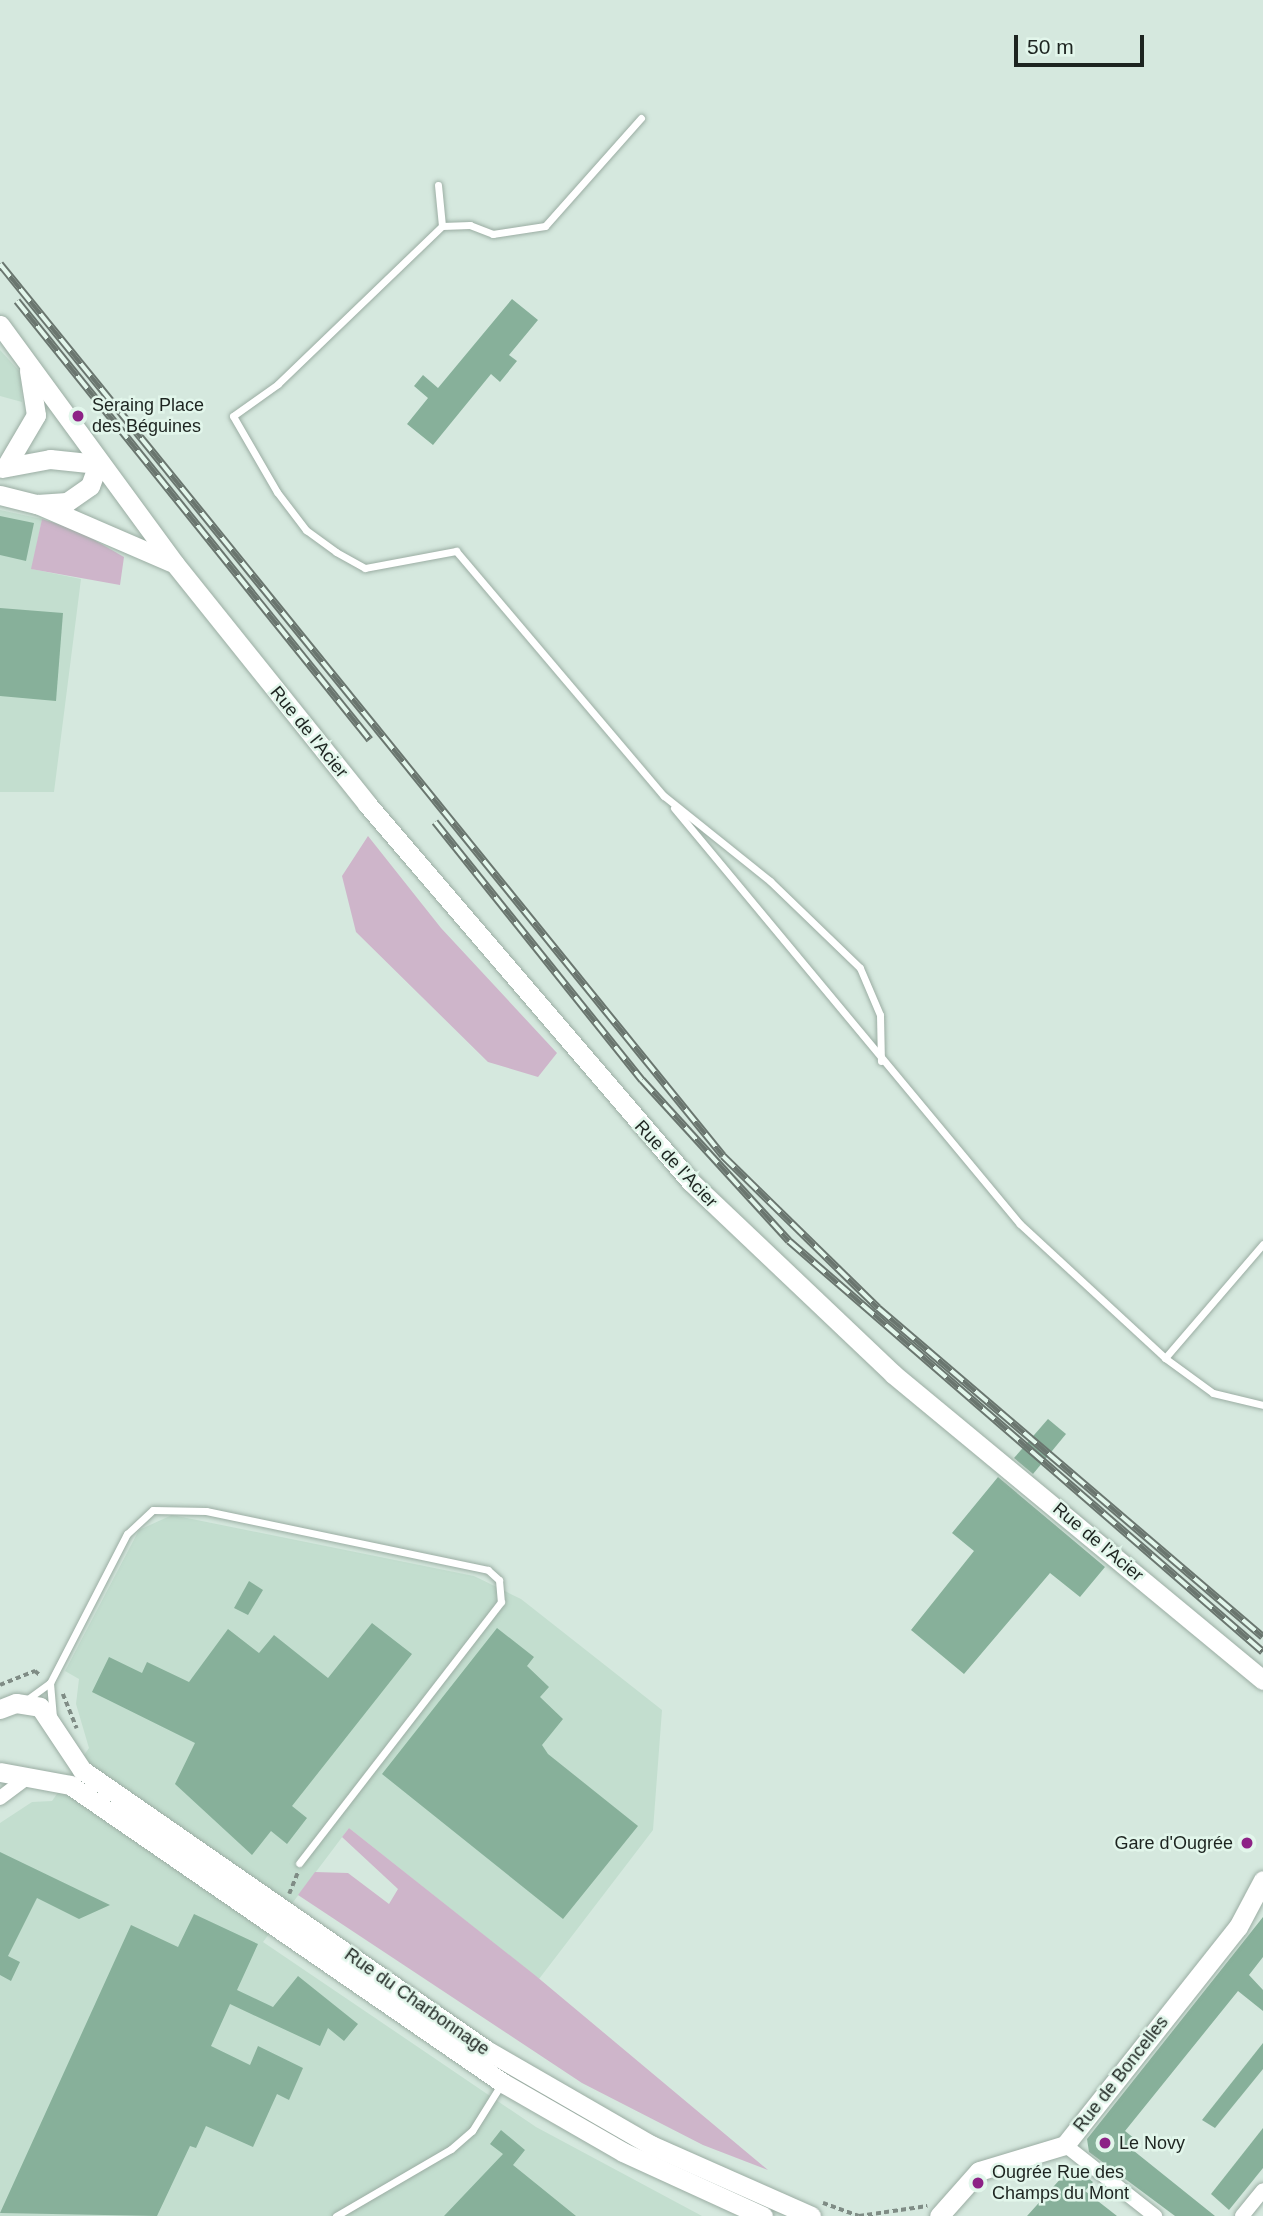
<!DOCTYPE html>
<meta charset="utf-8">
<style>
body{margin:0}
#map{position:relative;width:1263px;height:2216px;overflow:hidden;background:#d5e8de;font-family:Arial,sans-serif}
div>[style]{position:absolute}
.built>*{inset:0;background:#c3decf}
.green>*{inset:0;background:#ceb5ca}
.building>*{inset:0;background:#87b09a}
.path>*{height:3.5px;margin-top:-1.75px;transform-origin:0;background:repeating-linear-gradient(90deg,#7f8c85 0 5px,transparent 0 8.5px)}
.roads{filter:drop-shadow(0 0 2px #9bada3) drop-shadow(0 0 2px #9bada3)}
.lane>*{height:7px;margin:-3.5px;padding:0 3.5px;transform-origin:3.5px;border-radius:3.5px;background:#fff}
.street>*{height:14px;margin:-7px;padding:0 7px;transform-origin:7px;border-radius:7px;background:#fff}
.secondary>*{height:19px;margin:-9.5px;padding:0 9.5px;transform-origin:9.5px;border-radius:9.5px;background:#fff}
.rail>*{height:8px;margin-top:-4px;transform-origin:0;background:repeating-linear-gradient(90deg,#e2f6eb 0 16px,#6a766f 0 32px);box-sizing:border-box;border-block:2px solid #6a766f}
.dots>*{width:19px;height:19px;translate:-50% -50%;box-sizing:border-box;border:4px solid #e2f6eb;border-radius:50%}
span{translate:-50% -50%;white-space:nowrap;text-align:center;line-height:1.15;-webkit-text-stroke:5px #e2f6eb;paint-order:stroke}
.poi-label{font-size:18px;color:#1d2420}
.left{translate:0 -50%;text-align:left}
.right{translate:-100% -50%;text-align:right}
.street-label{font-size:18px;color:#1d2420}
.scale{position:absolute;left:1014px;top:35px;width:130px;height:32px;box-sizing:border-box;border:4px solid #1d2420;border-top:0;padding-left:9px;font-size:21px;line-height:24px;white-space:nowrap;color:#1d2420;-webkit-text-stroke:5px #e2f6eb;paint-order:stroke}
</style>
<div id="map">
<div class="built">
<i style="clip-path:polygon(0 350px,20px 372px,22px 402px,0 396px)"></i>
<i style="clip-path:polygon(0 510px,42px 519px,32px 569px,81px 579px,54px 792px,0 792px)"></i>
<i style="clip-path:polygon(172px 1515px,474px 1576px,521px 1599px,662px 1710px,653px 1830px,539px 1979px,349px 1828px,263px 1942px,536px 2127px,702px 2216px,0 2216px,0 1823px,32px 1802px,52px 1801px,89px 1748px,76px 1704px,79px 1679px,65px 1671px,139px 1530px)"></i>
</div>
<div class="green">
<i style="clip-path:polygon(42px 519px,77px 530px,124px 557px,120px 585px,31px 569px)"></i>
<i style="clip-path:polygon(368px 836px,441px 928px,557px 1053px,538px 1077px,488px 1062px,356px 932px,342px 876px)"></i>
<i style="clip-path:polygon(349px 1828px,536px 1976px,768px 2170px,703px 2145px,582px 2083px,298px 1895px,315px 1872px,348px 1873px,389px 1904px,398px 1889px,342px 1837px)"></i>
</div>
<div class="building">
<i style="clip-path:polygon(512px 299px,538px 320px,509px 355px,517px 361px,500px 382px,491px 374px,433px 445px,407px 424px,428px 398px,414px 386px,423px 375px,438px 388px)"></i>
<i style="clip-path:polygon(0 516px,34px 523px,26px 561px,0 555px)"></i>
<i style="clip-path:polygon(0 608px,63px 613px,56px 701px,0 696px)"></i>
<i style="clip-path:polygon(1048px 1419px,1066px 1434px,1033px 1474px,1014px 1458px)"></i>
<i style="clip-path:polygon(998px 1477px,1105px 1567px,1080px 1597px,1050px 1573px,964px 1674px,911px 1630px,974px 1551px,952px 1533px)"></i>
<i style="clip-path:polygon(249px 1581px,263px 1590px,248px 1615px,234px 1608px)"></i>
<i style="clip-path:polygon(372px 1623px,412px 1654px,292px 1806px,307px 1818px,287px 1844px,271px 1831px,252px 1855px,175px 1784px,195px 1743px,92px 1692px,109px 1657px,142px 1673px,147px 1662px,189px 1682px,228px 1629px,259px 1653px,274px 1635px,328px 1678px)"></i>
<i style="clip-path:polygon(497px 1628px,534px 1657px,527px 1666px,549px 1687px,540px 1697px,563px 1719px,542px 1745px,548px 1754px,638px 1826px,563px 1919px,382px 1774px)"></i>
<i style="clip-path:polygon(0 1852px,110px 1905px,79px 1919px,37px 1898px,8px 1956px,20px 1962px,11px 1981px,0 1975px)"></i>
<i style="clip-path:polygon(194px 1914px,258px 1944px,237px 1990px,273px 2007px,298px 1976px,358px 2024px,344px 2041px,328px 2028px,320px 2046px,230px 2004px,211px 2046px,250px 2065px,258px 2046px,303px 2068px,289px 2100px,277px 2094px,253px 2147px,206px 2126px,196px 2148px,190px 2146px,157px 2216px,0 2213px,131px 1925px,178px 1947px)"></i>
<i style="clip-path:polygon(1263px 1917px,1263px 1957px,1249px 1975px,1263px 1990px,1263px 2011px,1238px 1991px,1125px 2131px,1135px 2139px,1129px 2147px,1215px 2216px,1175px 2216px,1089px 2152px,1087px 2139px)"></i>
<i style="clip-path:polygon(1263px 2043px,1263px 2069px,1215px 2128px,1202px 2120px)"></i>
<i style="clip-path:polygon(1263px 2128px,1263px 2168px,1229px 2210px,1211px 2194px)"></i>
<i style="clip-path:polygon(501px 2130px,525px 2150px,513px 2165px,576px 2216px,444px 2216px,503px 2154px,490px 2144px)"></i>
<i style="clip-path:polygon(1072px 2166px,1093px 2182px,1085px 2191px,1117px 2216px,1027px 2216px)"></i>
</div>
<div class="path">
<i style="left:0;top:1685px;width:38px;rotate:-22deg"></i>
<i style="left:35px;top:1671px;width:8px;rotate:40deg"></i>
<i style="left:63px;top:1694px;width:37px;rotate:68deg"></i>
<i style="left:289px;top:1894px;width:24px;rotate:-68deg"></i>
<i style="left:823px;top:2203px;width:38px;rotate:20deg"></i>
<i style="left:859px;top:2216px;width:69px;rotate:-8.4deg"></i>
</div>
<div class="roads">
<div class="lane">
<i style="left:641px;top:118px;width:144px;rotate:131.6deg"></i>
<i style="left:545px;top:226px;width:53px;rotate:171.3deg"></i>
<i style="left:493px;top:234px;width:25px;rotate:-159deg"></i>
<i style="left:470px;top:225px;width:28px;rotate:178deg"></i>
<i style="left:442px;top:226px;width:228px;rotate:136.1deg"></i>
<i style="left:278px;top:384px;width:55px;rotate:144.6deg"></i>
<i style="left:233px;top:416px;width:88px;rotate:59.9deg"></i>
<i style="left:277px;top:492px;width:48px;rotate:52.7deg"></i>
<i style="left:306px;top:530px;width:37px;rotate:36deg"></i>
<i style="left:336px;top:552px;width:33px;rotate:29deg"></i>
<i style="left:365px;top:568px;width:93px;rotate:-10.6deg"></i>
<i style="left:456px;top:551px;width:321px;rotate:49.7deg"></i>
<i style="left:664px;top:796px;width:136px;rotate:38.7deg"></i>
<i style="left:770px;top:881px;width:125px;rotate:44deg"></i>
<i style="left:860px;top:968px;width:51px;rotate:66.9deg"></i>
<i style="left:880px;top:1015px;width:46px;rotate:88.8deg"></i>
<i style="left:438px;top:185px;width:41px;rotate:84.4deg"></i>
<i style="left:674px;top:808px;width:541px;rotate:50.25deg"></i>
<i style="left:1020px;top:1224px;width:197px;rotate:42.7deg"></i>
<i style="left:1165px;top:1358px;width:59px;rotate:36.1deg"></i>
<i style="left:1213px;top:1393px;width:51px;rotate:13.5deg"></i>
<i style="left:1165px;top:1358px;width:150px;rotate:-49.3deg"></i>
<i style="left:50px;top:1683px;width:34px;rotate:85deg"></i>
<i style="left:25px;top:1701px;width:31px;rotate:-36deg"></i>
<i style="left:50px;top:1683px;width:168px;rotate:-62.7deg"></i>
<i style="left:127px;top:1534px;width:35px;rotate:-43deg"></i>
<i style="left:153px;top:1510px;width:53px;rotate:1.1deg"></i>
<i style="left:206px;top:1511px;width:288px;rotate:11.8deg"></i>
<i style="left:488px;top:1570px;width:15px;rotate:42deg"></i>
<i style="left:499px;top:1580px;width:22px;rotate:85deg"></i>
<i style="left:501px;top:1602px;width:330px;rotate:127.7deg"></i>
<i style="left:336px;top:2216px;width:133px;rotate:-30.2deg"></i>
<i style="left:451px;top:2149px;width:28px;rotate:-41deg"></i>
<i style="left:472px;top:2131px;width:57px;rotate:-58deg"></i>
</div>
<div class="street">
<i style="left:0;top:1798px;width:31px;rotate:-37deg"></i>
<i style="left:1065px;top:2145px;width:115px;rotate:38.3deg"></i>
<i style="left:1242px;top:2216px;width:33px;rotate:-51deg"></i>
</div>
<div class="secondary">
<i style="left:0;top:325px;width:296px;rotate:53.8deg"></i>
<i style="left:175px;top:564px;width:307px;rotate:51.3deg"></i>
<i style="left:367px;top:804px;width:498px;rotate:49.4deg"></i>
<i style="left:691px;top:1182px;width:279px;rotate:43.5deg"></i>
<i style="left:893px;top:1374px;width:480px;rotate:39.6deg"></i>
<i style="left:6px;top:466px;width:59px;rotate:-59.5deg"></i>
<i style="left:36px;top:415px;width:45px;rotate:-99deg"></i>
<i style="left:2px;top:468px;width:49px;rotate:-10.6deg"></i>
<i style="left:50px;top:459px;width:48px;rotate:5.9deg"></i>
<i style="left:0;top:495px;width:38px;rotate:14deg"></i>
<i style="left:37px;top:504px;width:30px;rotate:-4deg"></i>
<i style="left:67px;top:502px;width:28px;rotate:-35deg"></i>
<i style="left:90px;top:486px;width:23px;rotate:-70deg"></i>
<i style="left:37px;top:504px;width:146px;rotate:23.4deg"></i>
<i style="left:0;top:1709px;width:17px;rotate:-21deg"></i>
<i style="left:16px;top:1703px;width:24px;rotate:9deg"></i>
<i style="left:40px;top:1707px;width:76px;rotate:56.3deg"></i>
<i style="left:82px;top:1770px;width:494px;rotate:34.7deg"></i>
<i style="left:488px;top:2051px;width:188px;rotate:30deg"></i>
<i style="left:651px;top:2145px;width:175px;rotate:23.9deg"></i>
<i style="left:0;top:1772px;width:71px;rotate:10.5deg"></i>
<i style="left:70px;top:1785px;width:526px;rotate:34.54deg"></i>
<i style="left:503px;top:2083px;width:138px;rotate:29.9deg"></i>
<i style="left:623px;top:2152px;width:154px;rotate:24.6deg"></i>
<i style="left:939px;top:2216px;width:60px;rotate:-48.4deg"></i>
<i style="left:979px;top:2171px;width:90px;rotate:-16.8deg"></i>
<i style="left:1065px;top:2145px;width:278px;rotate:-51.6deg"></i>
<i style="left:1238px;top:1927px;width:53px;rotate:-62deg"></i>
</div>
</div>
<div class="rail">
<i style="left:0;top:264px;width:1148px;rotate:50.97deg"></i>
<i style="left:723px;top:1156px;width:217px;rotate:44.4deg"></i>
<i style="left:878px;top:1308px;width:506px;rotate:40.52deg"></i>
<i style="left:17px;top:301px;width:563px;rotate:51.2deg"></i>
<i style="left:435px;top:822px;width:331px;rotate:51.3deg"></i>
<i style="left:642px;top:1080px;width:218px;rotate:47.6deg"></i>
<i style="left:789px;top:1241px;width:627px;rotate:40.93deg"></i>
</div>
<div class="dots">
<i style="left:78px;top:416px;background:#8d2286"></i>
<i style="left:1247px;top:1843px;background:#8d2286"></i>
<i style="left:1105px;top:2143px;background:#8d2286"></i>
<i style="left:978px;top:2183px;background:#8d2286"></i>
</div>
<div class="poi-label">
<span class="left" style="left:92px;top:416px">Seraing Place<br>des Béguines</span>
<span class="right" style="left:1233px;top:1843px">Gare d'Ougrée</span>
<span class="left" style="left:1119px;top:2143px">Le Novy</span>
<span class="left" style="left:992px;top:2183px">Ougrée Rue des<br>Champs du Mont</span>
</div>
<div class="street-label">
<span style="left:309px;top:732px;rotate:51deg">Rue de l'Acier</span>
<span style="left:676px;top:1164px;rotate:47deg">Rue de l'Acier</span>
<span style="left:1098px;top:1542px;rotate:40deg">Rue de l'Acier</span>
<span style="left:417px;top:2002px;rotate:35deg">Rue du Charbonnage</span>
<span style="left:1121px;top:2074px;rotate:-52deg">Rue de Boncelles</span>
</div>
<div class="scale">50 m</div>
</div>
